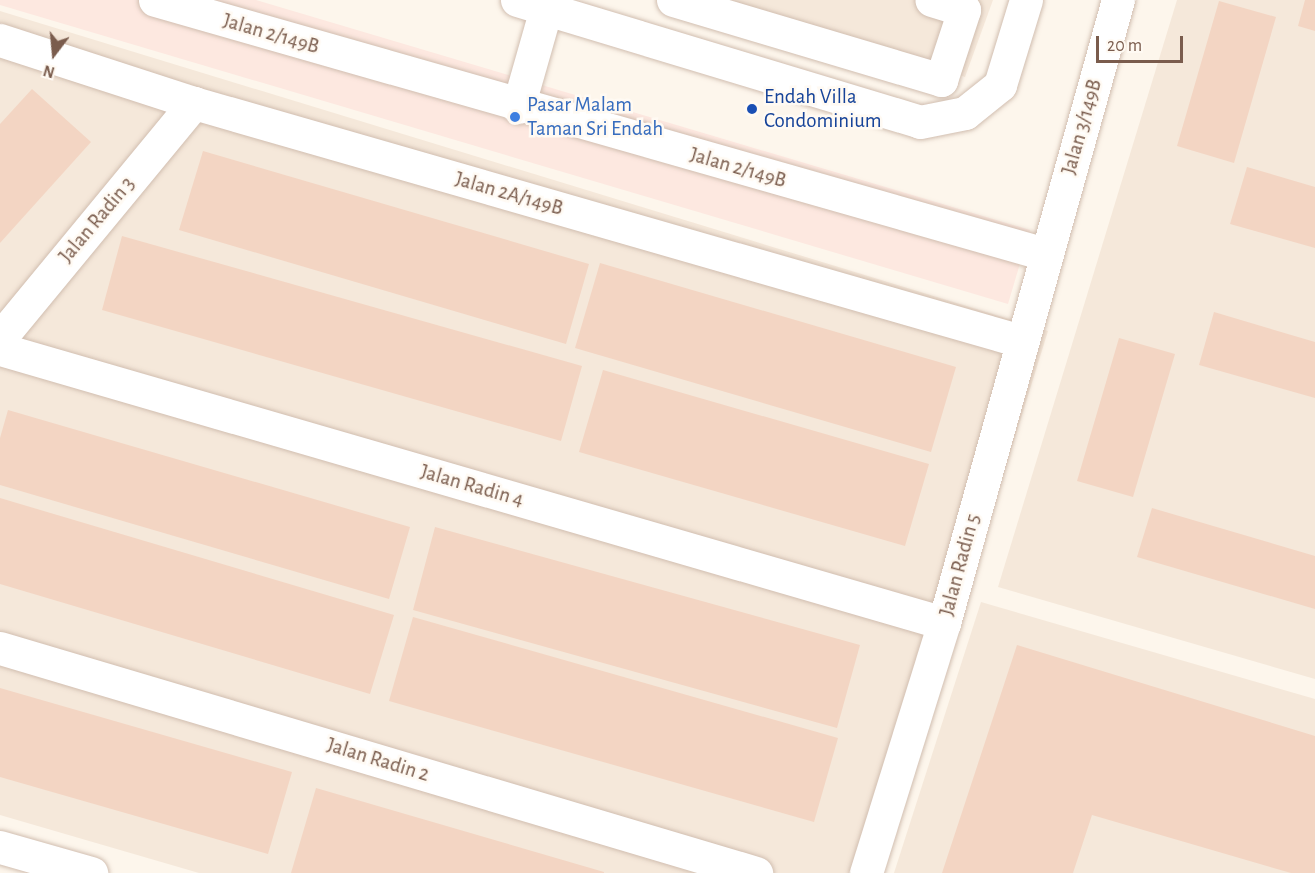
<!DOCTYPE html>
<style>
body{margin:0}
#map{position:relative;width:1315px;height:873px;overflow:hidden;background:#fdf6ec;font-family:"Alegreya Sans",sans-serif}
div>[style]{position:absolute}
.residential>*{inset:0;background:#f5e8da}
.commercial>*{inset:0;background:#fde8e0}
.building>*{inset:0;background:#f3d5c3}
.roads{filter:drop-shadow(0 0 2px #d1beb0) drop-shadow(0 0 2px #d1beb0)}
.minor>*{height:33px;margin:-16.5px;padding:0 16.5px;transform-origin:16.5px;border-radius:16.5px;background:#fff}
.dots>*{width:16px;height:16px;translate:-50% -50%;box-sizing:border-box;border:3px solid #fffaf3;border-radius:50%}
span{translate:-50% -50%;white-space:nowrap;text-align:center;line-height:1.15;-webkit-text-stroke:5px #fffaf3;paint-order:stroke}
.street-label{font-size:21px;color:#7a5c4d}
.transit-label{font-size:21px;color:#164399}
.left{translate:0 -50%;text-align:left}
.shop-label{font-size:21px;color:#366cbe}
.north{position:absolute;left:24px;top:24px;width:60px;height:60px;-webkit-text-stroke:4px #fffaf3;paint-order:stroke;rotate:196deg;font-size:16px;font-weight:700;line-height:24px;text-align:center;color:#7a5c4d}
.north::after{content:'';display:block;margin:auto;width:21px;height:27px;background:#7a5c4d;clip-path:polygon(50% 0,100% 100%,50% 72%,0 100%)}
.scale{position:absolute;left:1096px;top:36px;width:87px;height:27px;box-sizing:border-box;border:3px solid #7a5c4d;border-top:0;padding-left:8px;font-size:18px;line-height:21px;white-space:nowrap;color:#7a5c4d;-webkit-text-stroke:4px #fffaf3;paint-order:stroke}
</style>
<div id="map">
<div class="residential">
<i style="clip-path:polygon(723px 0,993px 0,965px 77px)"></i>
<i style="clip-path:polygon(1177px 0,1315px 0,1315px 679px,998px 587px)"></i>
<i style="clip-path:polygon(0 11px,1048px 331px,880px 873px,199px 873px,0 815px)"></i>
<i style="clip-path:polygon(981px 602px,1315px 699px,1315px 873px,894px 873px)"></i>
</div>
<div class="commercial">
<i style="clip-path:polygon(0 0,256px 0,1030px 230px,1008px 304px,0 5px)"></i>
</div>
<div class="building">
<i style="clip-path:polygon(1305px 0,1315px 0,1315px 31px,1298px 26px)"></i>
<i style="clip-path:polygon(1219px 1px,1276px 17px,1234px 163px,1177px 146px)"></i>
<i style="clip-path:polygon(32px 89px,91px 142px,0 243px,0 124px)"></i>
<i style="clip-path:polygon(203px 151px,589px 264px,566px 344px,179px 230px)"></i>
<i style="clip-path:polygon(1247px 167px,1315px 187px,1315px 248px,1230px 224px)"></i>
<i style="clip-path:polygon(122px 236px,582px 366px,561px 441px,102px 310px)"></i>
<i style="clip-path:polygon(600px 263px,956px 367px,931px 452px,575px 348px)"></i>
<i style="clip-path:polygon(1214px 312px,1315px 342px,1315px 398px,1199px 365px)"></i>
<i style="clip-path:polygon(1119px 338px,1175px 354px,1133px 497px,1077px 481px)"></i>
<i style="clip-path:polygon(603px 370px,929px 464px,905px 546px,579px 452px)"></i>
<i style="clip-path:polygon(8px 410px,410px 527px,389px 599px,0 485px,0 438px)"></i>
<i style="clip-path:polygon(0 498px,394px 615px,370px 694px,0 584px)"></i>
<i style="clip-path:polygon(1152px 508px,1315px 556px,1315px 609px,1137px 557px)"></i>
<i style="clip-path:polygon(435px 527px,860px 645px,837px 728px,413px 610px)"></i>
<i style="clip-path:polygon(413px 617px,838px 738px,814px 822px,389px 701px)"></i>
<i style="clip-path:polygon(1017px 645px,1315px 736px,1315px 873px,1291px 873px,1092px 815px,1073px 873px,942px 873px)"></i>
<i style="clip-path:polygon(0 688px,292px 772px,268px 854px,0 777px)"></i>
<i style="clip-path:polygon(316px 788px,604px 872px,604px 873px,291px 873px)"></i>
</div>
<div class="roads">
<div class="minor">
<i style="left:155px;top:0;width:926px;rotate:15.93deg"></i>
<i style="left:517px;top:0;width:421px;rotate:16.8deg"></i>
<i style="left:920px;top:122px;width:46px;rotate:-11.3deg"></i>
<i style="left:965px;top:113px;width:45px;rotate:-38.7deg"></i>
<i style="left:1000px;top:85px;width:89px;rotate:-73deg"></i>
<i style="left:673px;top:0;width:280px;rotate:16.6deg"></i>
<i style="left:941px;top:80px;width:74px;rotate:-71.8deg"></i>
<i style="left:964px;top:10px;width:34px;rotate:-163deg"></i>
<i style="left:0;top:40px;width:204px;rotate:18deg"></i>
<i style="left:194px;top:103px;width:861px;rotate:16.06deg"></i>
<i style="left:518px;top:107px;width:102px;rotate:-74.1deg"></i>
<i style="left:0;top:338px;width:305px;rotate:-50.5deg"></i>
<i style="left:0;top:349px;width:983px;rotate:16.19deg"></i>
<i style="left:0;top:648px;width:789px;rotate:16.57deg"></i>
<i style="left:0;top:847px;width:95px;rotate:15.9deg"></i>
<i style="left:866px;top:873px;width:262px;rotate:-72.7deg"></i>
<i style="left:944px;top:623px;width:647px;rotate:-74.4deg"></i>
</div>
</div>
<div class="dots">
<i style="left:752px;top:109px;background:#1a4fb4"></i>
<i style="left:515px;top:117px;background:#3f7fe0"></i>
</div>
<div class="street-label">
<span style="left:271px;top:34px;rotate:16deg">Jalan 2/149B</span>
<span style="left:1082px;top:127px;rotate:-74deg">Jalan 3/149B</span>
<span style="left:738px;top:168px;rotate:16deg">Jalan 2/149B</span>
<span style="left:509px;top:194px;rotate:16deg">Jalan 2A/149B</span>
<span style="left:97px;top:220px;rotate:-50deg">Jalan Radin 3</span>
<span style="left:472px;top:486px;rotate:16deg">Jalan Radin 4</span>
<span style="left:960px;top:565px;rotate:-75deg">Jalan Radin 5</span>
<span style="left:378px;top:760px;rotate:17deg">Jalan Radin 2</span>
</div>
<div class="transit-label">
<span class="left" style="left:764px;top:109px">Endah Villa<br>Condominium</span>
</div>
<div class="shop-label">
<span class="left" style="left:527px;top:117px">Pasar Malam<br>Taman Sri Endah</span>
</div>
<div class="north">N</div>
<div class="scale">20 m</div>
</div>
